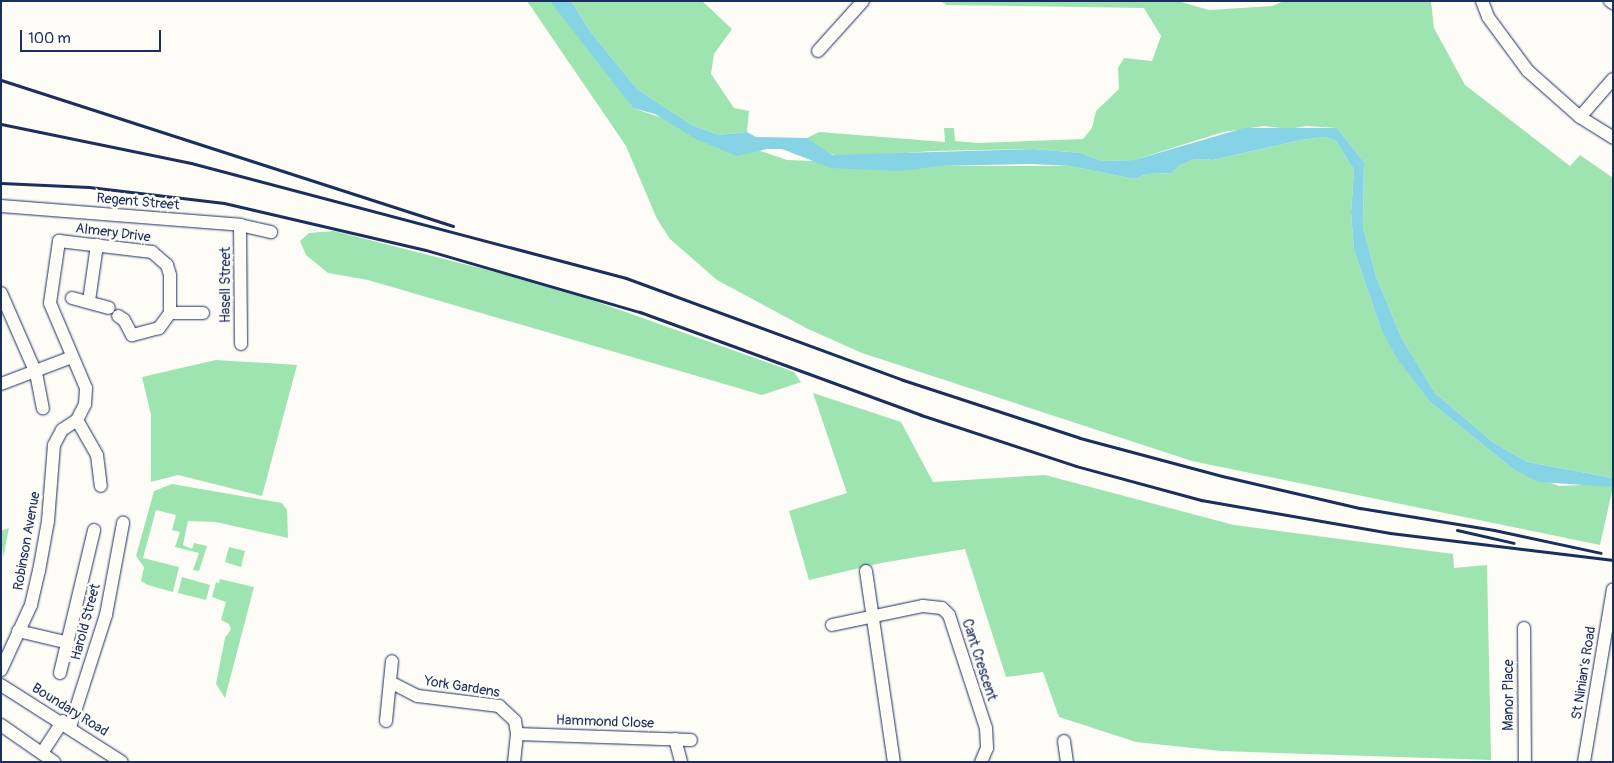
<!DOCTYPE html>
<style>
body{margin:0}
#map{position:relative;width:1614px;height:763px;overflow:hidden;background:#fdfcf7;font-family:Pangolin,sans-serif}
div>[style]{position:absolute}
.green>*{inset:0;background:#9ee4b0}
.water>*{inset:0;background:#87d3e6}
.roads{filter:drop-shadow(0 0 1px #1b2f5e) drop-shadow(0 0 1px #1b2f5e)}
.minor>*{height:12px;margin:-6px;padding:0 6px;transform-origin:6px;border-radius:6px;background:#fdfcf7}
.rail>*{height:3px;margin:-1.5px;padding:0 1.5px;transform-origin:1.5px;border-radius:1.5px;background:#1b2f5e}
span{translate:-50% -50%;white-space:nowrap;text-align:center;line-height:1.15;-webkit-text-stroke:5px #fdfcf7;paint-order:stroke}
.street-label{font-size:14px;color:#1b2f5e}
.frame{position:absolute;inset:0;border:2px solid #1b2f5e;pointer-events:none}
.scale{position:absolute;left:20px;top:30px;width:141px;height:22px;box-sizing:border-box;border:2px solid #1b2f5e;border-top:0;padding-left:6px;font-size:15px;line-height:18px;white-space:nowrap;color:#1b2f5e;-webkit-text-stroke:4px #fdfcf7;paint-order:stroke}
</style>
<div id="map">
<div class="green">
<i style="clip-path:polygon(527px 1px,556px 1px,633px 108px,787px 160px,941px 166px,1070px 166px,1134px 179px,1147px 174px,1172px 173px,1180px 165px,1195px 159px,1213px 160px,1301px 140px,1325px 137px,1336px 141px,1354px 170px,1351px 212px,1354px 250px,1380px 326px,1414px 380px,1430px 402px,1513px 469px,1559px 486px,1604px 484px,1613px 487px,1600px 545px,1192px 461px,862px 353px,808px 329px,717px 280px,670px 239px,657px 219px,626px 146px)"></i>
<i style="clip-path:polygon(571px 1px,702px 1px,732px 29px,714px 54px,711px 74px,734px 108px,749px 111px,747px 132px,719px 135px,692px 125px,637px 89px,590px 31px)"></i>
<i style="clip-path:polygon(940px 1px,1178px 1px,1209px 10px,1272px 6px,1284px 1px,1431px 1px,1434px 28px,1465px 85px,1570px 166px,1580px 155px,1613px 178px,1613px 478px,1528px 462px,1494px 443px,1435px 393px,1401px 337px,1376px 276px,1363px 227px,1364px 162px,1337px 128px,1306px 126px,1289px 129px,1264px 126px,1223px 132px,1134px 160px,1102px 161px,1081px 153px,1035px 149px,933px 151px,847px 157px,824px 153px,807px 138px,819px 132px,945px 142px,944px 128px,954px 128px,955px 141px,978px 143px,1083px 139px,1092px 128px,1096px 111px,1119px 89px,1118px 68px,1124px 58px,1152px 61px,1161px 36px,1144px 8px,947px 5px)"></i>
<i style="clip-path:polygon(334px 231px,558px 288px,794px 372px,801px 382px,762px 395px,368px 280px,328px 273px,306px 255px,300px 241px,309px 233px)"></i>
<i style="clip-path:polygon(216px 360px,297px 365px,262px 496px,178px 475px,151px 482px,151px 415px,142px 377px)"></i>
<i style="clip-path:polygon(813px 393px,901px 422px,933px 482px,1045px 475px,1234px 525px,1453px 554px,1454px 568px,1487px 565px,1491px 760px,1221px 751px,1136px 742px,1059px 717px,1043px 672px,1006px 677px,965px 549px,881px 563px,809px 580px,789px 511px,847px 493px)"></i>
<i style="clip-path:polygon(172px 484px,282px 503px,287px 510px,288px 538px,216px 522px,188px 521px,183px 545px,192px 549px,194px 543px,207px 546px,199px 571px,193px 570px,199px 553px,175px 547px,180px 532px,172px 530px,176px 515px,156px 510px,143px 558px,179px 567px,173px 592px,148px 585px,141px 581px,144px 567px,136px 556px,154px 491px)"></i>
<i style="clip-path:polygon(9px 528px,3px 558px,1px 531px)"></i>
<i style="clip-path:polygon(229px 547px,245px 551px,241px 567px,225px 562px)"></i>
<i style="clip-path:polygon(182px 577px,210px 585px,206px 600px,178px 593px)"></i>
<i style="clip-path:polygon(220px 579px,254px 587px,225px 698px,216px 684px,225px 638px,231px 629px,229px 624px,221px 620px,226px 602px,212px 597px,216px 582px,219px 583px)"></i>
</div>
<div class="water">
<i style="clip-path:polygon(550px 1px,571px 1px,590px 31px,637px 89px,692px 125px,719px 135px,747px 132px,756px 137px,807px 138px,832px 155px,1035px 149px,1081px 153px,1102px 161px,1134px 160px,1244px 128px,1337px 128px,1364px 162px,1363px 227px,1376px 276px,1401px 337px,1435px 393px,1494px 443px,1528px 462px,1613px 478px,1613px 487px,1539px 482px,1513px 469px,1430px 402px,1396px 357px,1380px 326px,1354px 250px,1351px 212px,1354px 170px,1336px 141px,1325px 137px,1301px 140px,1213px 160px,1195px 159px,1180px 165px,1172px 173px,1147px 174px,1134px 179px,1070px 166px,1031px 164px,941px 166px,899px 171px,831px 168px,782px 149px,767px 149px,737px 156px,696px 139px,655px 114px,633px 108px)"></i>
</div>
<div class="roads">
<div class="minor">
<i style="left:1482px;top:1px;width:17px;rotate:69deg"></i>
<i style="left:1488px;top:17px;width:67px;rotate:53.5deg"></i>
<i style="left:1528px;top:71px;width:69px;rotate:41.5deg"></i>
<i style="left:1580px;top:117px;width:39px;rotate:32deg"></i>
<i style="left:1610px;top:1px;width:4px;rotate:34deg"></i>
<i style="left:818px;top:51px;width:67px;rotate:-48deg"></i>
<i style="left:1580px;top:117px;width:50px;rotate:-49deg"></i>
<i style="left:1px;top:206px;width:240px;rotate:4.5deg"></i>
<i style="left:240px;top:225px;width:32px;rotate:13deg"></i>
<i style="left:240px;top:225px;width:119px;rotate:89.5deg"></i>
<i style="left:1px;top:293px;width:87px;rotate:66.4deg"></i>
<i style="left:36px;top:373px;width:36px;rotate:79deg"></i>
<i style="left:72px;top:298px;width:38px;rotate:15deg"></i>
<i style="left:89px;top:301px;width:57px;rotate:-81.9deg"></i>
<i style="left:170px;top:313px;width:33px"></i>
<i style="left:1px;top:384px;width:76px;rotate:-20.8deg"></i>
<i style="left:77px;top:420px;width:18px;rotate:-63deg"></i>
<i style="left:85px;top:404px;width:16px;rotate:-86deg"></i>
<i style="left:86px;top:388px;width:92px;rotate:-113deg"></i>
<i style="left:50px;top:303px;width:63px;rotate:-81.7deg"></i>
<i style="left:59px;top:241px;width:94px;rotate:6.7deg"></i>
<i style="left:152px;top:252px;width:20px;rotate:41deg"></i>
<i style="left:167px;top:265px;width:10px;rotate:73deg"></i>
<i style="left:170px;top:275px;width:38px;rotate:90deg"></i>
<i style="left:170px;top:313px;width:19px;rotate:126deg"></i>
<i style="left:159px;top:328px;width:28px;rotate:165deg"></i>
<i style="left:132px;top:335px;width:17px;rotate:-118deg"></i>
<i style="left:124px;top:320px;width:7px;rotate:-146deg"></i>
<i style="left:77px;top:420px;width:40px;rotate:60.3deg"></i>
<i style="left:97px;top:455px;width:31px;rotate:83deg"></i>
<i style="left:866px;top:571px;width:193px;rotate:81.7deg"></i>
<i style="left:832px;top:625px;width:93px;rotate:-11.8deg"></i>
<i style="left:923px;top:606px;width:19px;rotate:6deg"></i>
<i style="left:942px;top:608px;width:10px;rotate:45deg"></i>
<i style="left:949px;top:615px;width:119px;rotate:71.9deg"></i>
<i style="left:986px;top:728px;width:20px;rotate:87deg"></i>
<i style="left:987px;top:748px;width:15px;rotate:113deg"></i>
<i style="left:1524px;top:628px;width:134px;rotate:89.6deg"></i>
<i style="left:18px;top:631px;width:52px;rotate:13.2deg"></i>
<i style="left:1px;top:670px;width:72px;rotate:-65.2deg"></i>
<i style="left:31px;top:605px;width:35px;rotate:-77deg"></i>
<i style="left:39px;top:571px;width:51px;rotate:-79.8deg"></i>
<i style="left:48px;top:521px;width:76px;rotate:-85.5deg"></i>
<i style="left:54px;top:445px;width:17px;rotate:-62deg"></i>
<i style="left:62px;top:430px;width:18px;rotate:-34deg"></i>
<i style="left:60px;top:673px;width:147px;rotate:-76.6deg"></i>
<i style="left:390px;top:682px;width:31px;rotate:27deg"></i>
<i style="left:418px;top:696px;width:82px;rotate:7deg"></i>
<i style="left:499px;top:706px;width:22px;rotate:43deg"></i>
<i style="left:515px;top:721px;width:13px;rotate:81deg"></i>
<i style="left:517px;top:734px;width:28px;rotate:96deg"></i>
<i style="left:1px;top:685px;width:143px;rotate:32.5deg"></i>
<i style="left:386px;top:721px;width:60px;rotate:-84.3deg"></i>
<i style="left:1px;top:725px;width:65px;rotate:34.9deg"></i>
<i style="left:70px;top:727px;width:118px;rotate:-72.2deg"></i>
<i style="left:106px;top:615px;width:94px;rotate:-79.5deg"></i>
<i style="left:517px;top:734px;width:174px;rotate:2deg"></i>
<i style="left:675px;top:739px;width:24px;rotate:75deg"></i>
<i style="left:1064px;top:741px;width:21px;rotate:82deg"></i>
<i style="left:42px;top:753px;width:38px;rotate:-57deg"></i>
<i style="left:1584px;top:762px;width:175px;rotate:-80.5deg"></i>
</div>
</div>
<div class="rail">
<i style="left:1px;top:80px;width:475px;rotate:17.9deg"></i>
<i style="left:1px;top:124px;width:194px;rotate:11.6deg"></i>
<i style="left:191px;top:163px;width:450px;rotate:14.8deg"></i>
<i style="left:626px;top:278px;width:295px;rotate:20.2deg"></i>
<i style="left:903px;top:380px;width:186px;rotate:18.1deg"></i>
<i style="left:1080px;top:438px;width:147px;rotate:15deg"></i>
<i style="left:1222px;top:476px;width:142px;rotate:13.1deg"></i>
<i style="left:1360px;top:508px;width:136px;rotate:9.3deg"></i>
<i style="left:1494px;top:530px;width:109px;rotate:12.1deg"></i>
<i style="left:1px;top:183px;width:88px;rotate:2.6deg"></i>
<i style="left:89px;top:187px;width:136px;rotate:6.8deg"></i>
<i style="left:224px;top:203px;width:207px;rotate:13.1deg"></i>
<i style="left:426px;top:250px;width:223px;rotate:16.2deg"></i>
<i style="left:640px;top:312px;width:299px;rotate:20.1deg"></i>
<i style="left:921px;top:415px;width:163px;rotate:18.2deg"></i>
<i style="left:1076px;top:466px;width:130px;rotate:15.2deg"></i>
<i style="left:1201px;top:500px;width:192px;rotate:9.9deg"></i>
<i style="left:1390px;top:533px;width:225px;rotate:6.9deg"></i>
<i style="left:1457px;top:530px;width:58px;rotate:12.8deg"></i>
</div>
<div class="street-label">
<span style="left:138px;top:202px;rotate:5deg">Regent Street</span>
<span style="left:113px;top:233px;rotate:7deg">Almery Drive</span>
<span style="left:226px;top:285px;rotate:-90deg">Hasell Street</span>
<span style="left:27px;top:541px;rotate:-80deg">Robinson Avenue</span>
<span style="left:86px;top:622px;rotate:-75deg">Harold Street</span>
<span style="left:979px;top:660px;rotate:72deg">Cant Crescent</span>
<span style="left:1584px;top:673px;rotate:-81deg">St Ninian's Road</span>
<span style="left:462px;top:687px;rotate:9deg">York Gardens</span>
<span style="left:1509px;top:695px;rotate:-90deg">Manor Place</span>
<span style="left:70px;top:710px;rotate:32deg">Boundary Road</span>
<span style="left:605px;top:722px;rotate:2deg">Hammond Close</span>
</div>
<div class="frame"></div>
<div class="scale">100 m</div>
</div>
